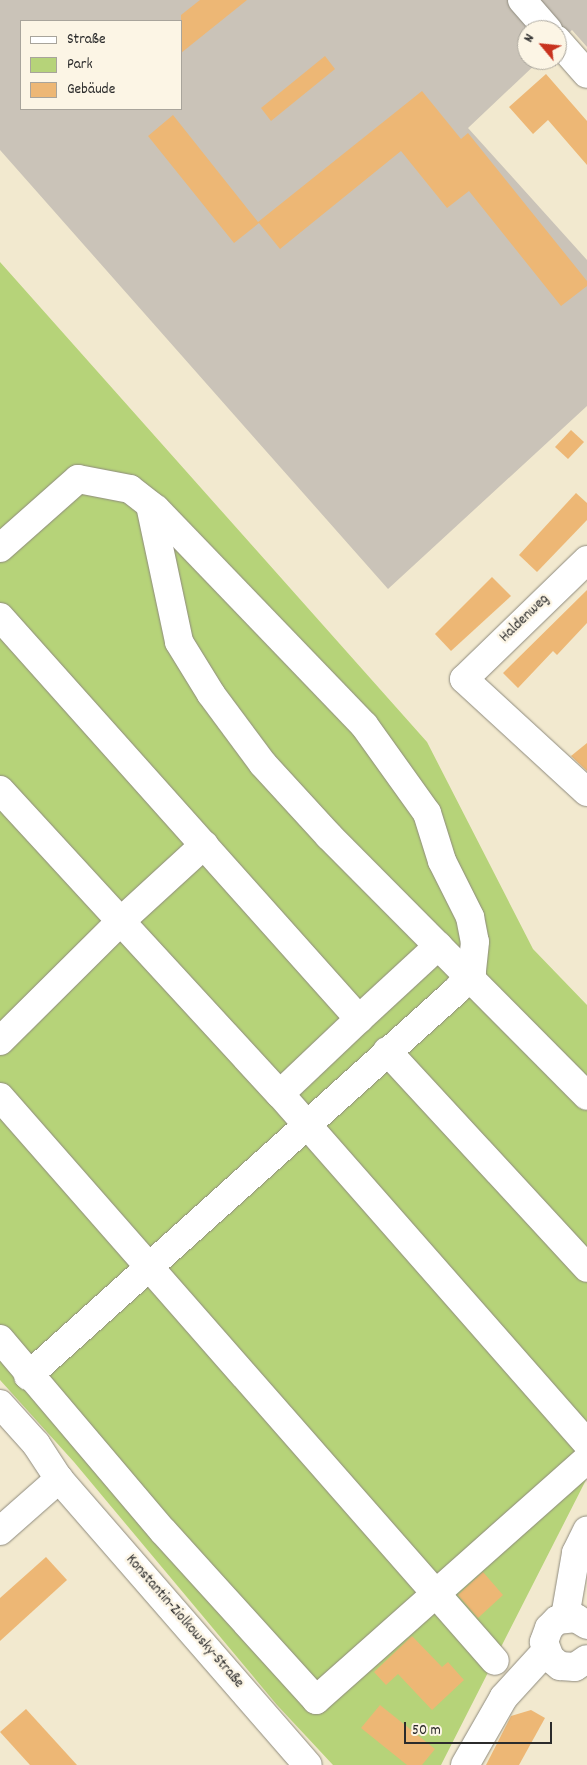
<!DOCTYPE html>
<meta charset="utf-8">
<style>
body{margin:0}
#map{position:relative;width:587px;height:1765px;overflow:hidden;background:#f2e9cf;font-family:Dekko,sans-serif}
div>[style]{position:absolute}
.industrial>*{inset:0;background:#cac3b8}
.green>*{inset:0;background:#b6d379}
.building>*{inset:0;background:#edb775}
.roads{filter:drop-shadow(0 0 1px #8e8a7d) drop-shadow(0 0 1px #8e8a7d)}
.minor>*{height:28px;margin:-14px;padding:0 14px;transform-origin:14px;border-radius:14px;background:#fff}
span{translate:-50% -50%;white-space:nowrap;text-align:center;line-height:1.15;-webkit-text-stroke:5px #fcf5e5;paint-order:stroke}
.street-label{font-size:15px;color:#2b2b2b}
.legend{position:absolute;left:20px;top:20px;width:162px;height:90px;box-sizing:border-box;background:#fcf5e5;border:1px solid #a8a49b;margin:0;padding:6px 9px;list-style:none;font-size:15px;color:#2b2b2b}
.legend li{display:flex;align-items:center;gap:10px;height:25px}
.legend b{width:25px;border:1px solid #a8a49b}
.north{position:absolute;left:517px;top:20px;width:50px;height:50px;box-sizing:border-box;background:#fcf5e5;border:1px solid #a8a49b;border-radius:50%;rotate:298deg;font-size:14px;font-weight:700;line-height:20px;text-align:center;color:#2b2b2b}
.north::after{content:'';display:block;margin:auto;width:18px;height:22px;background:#c8321e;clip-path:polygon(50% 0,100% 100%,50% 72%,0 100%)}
.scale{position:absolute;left:404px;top:1722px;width:148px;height:22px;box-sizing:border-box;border:2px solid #2b2b2b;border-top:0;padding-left:6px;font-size:15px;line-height:18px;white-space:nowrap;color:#2b2b2b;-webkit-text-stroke:4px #fcf5e5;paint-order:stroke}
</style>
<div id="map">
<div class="industrial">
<i style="clip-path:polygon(evenodd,0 0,587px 0,587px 47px,572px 30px,557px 44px,557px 30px,527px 30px,527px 60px,540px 60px,468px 128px,587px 260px,587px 406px,388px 589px,0 150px,0 0,21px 21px,181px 21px,181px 109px,21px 109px,21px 21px)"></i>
</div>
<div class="green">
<i style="clip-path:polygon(0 262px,427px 742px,533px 949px,587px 1005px,587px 1478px,441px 1765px,333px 1765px,277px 1705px,74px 1462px,0 1380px)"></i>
</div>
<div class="building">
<i style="clip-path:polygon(200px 0,247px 0,181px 53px,181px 15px)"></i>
<i style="clip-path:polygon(325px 56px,335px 69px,271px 121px,261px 108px)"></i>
<i style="clip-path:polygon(546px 74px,587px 121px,587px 165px,548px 120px,533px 134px,509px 107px)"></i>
<i style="clip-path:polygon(422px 91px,461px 139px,468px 133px,587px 281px,587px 286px,561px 306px,469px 191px,447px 208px,401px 151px,280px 249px,259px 223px,234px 243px,148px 136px,173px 115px,258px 222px)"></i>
<i style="clip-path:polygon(571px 430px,584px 442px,568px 459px,555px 447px)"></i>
<i style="clip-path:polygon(576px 493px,587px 503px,587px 520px,537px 572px,519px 555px)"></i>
<i style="clip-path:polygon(492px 577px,511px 596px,451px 651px,435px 634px)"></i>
<i style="clip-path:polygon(587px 590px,587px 623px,557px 655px,553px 651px,518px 688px,503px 673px)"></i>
<i style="clip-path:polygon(587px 743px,587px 771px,571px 756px)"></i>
<i style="clip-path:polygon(46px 1557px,67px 1580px,0 1641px,0 1598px)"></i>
<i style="clip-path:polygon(483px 1572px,503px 1595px,478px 1618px,458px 1595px)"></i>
<i style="clip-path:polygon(412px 1636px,442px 1667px,448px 1662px,464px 1680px,432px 1710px,398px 1674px,386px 1685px,374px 1672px)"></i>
<i style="clip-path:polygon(380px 1705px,435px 1749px,422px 1765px,407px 1765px,361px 1728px)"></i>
<i style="clip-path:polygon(26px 1709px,77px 1765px,30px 1765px,0 1732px)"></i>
<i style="clip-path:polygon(531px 1710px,545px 1718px,519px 1765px,486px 1765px,511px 1716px)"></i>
</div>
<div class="roads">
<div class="minor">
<i style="left:522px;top:0;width:40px;rotate:49deg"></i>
<i style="left:557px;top:40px;width:45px;rotate:48.6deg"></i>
<i style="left:150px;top:505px;width:140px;rotate:78deg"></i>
<i style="left:179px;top:642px;width:61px;rotate:58.4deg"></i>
<i style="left:211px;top:694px;width:87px;rotate:53.4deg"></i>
<i style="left:263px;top:764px;width:98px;rotate:47.5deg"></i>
<i style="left:329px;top:836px;width:366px;rotate:45.2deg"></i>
<i style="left:0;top:548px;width:104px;rotate:-41.5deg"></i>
<i style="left:78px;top:479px;width:53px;rotate:10.9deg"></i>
<i style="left:130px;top:489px;width:33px;rotate:38deg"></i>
<i style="left:156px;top:509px;width:300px;rotate:46.1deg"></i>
<i style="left:364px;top:725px;width:108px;rotate:54.4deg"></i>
<i style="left:427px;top:813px;width:50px;rotate:72.6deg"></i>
<i style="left:442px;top:861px;width:63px;rotate:63.4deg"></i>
<i style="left:470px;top:917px;width:25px;rotate:79deg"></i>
<i style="left:475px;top:942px;width:30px;rotate:96deg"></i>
<i style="left:472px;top:972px;width:23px;rotate:130deg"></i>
<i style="left:457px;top:990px;width:577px;rotate:138.02deg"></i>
<i style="left:587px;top:560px;width:171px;rotate:135.9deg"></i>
<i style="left:464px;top:679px;width:167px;rotate:42.6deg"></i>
<i style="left:0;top:617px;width:539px;rotate:48.23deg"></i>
<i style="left:359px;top:1019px;width:108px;rotate:-42.7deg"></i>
<i style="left:0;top:790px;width:413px;rotate:47.4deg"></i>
<i style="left:359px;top:1019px;width:109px;rotate:136.5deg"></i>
<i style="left:280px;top:1094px;width:465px;rotate:48.7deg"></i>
<i style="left:0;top:1041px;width:170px;rotate:-44.8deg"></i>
<i style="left:121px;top:921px;width:113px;rotate:-42.5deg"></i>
<i style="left:387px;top:1051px;width:295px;rotate:47.3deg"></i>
<i style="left:0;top:1097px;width:750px;rotate:48.73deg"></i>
<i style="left:0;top:1339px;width:252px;rotate:49.7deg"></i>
<i style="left:163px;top:1531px;width:228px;rotate:47.8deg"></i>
<i style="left:316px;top:1700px;width:363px;rotate:-41.6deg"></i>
<i style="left:0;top:1404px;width:54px;rotate:48deg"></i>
<i style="left:36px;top:1444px;width:42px;rotate:56.7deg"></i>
<i style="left:59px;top:1479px;width:379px;rotate:49deg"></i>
<i style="left:0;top:1531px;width:79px;rotate:-41.4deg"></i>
<i style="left:565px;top:1617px;width:65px;rotate:-80.2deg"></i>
<i style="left:576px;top:1553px;width:25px;rotate:-64deg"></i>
<i style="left:587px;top:1625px;width:13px;rotate:-148deg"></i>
<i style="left:576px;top:1618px;width:19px;rotate:174deg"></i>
<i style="left:557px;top:1620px;width:11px;rotate:135deg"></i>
<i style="left:549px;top:1628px;width:15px;rotate:110deg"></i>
<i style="left:544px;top:1642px;width:17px;rotate:69deg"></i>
<i style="left:550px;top:1658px;width:13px;rotate:39deg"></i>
<i style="left:560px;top:1666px;width:15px;rotate:4deg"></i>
<i style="left:575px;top:1667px;width:14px;rotate:-34deg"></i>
<i style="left:465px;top:1765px;width:78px;rotate:-60.2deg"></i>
<i style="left:504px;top:1697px;width:62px;rotate:-47.6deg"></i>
</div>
</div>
<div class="street-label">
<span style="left:525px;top:619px;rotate:-44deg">Haldenweg</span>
<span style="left:184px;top:1622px;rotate:49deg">Konstantin-Ziolkowsky-Straße</span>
</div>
<ul class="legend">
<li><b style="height:6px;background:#fff"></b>Straße</li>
<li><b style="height:14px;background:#b6d379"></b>Park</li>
<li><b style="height:14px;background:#edb775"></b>Gebäude</li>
</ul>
<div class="north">N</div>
<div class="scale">50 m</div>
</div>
